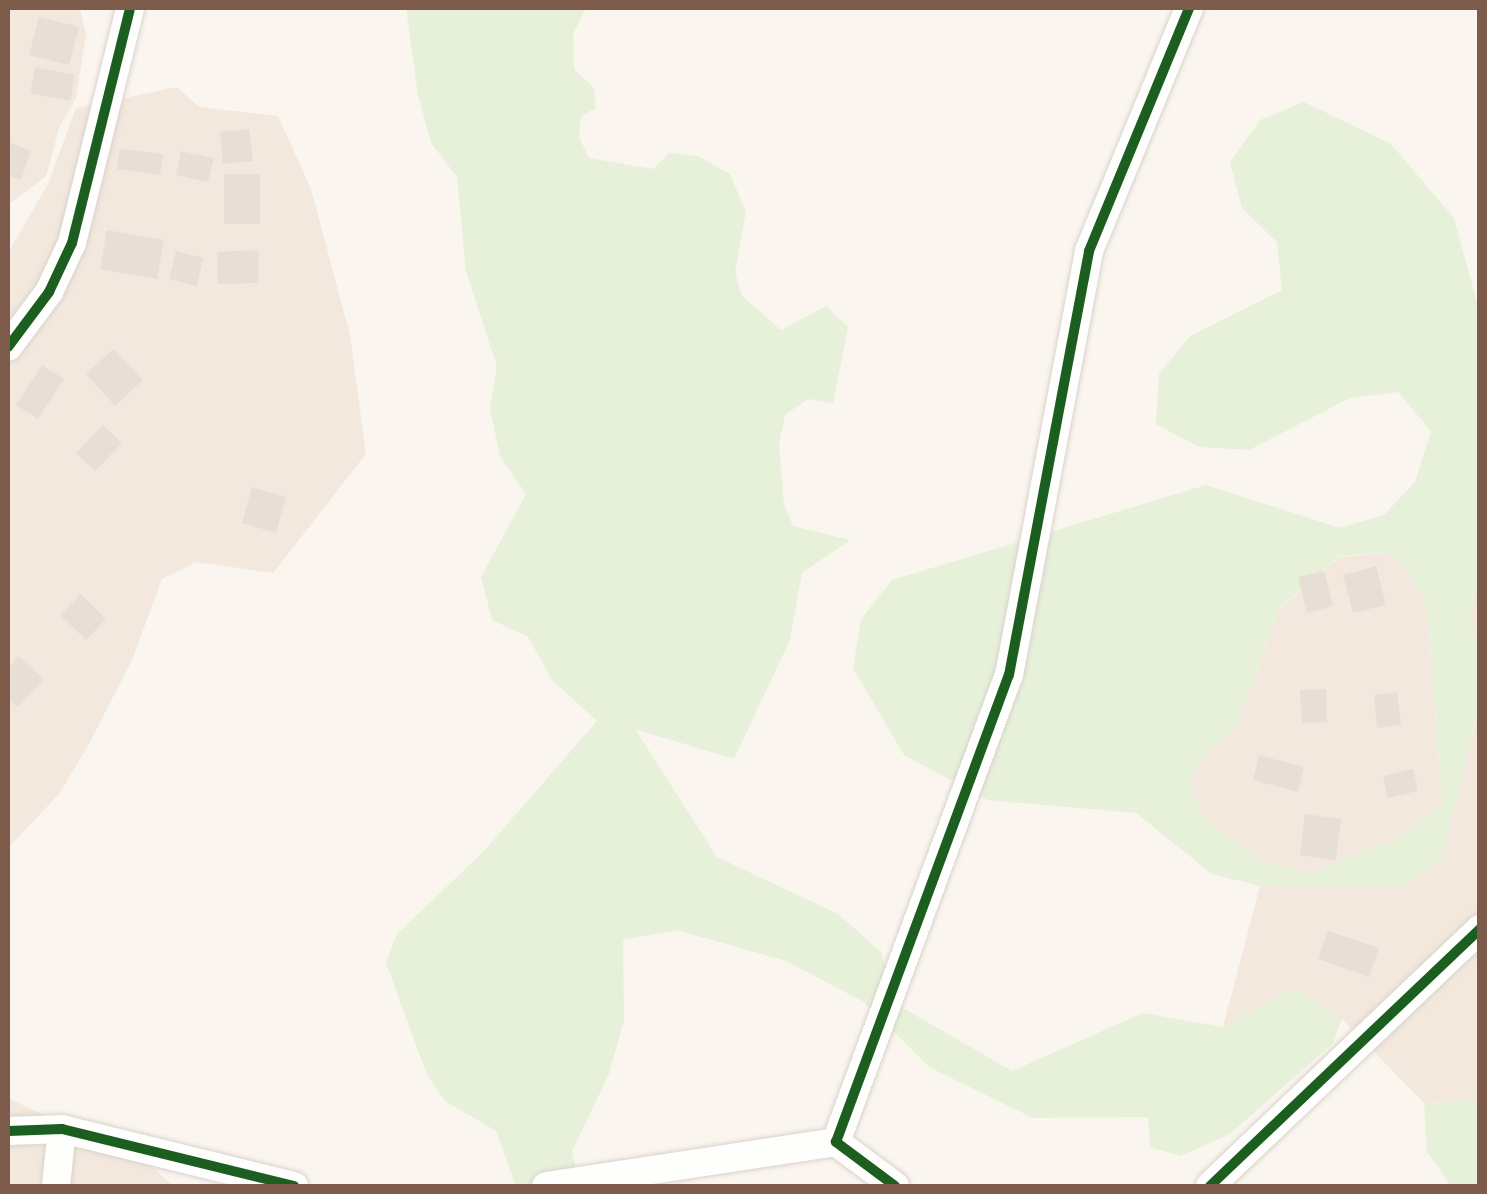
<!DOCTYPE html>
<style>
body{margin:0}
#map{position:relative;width:1487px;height:1194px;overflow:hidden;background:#faf5ef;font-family:Mulish,sans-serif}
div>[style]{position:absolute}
.residential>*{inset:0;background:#f3e8dd}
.green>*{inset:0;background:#e7f1da}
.building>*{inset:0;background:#e7ded6}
.roads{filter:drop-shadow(0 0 2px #dad2cd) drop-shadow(0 0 2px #dad2cd)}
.minor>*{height:28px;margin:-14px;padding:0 14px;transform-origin:14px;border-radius:14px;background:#fefefd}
.cycleway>*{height:10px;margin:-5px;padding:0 5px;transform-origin:5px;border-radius:5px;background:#1b5e20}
span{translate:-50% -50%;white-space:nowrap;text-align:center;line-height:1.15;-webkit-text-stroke:9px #fffaf3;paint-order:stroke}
.frame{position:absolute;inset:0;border:10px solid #7c5b4b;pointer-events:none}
</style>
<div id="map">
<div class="residential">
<i style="clip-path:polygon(8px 8px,80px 8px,86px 34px,76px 98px,59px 128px,46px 176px,8px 205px)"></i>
<i style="clip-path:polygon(177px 87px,199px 107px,278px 116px,311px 189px,350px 335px,366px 454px,273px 573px,196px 562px,162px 579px,132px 660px,89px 744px,59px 794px,8px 848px,8px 253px,48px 184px,76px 108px)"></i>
<i style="clip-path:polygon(1386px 553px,1404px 566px,1427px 605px,1442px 802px,1406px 834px,1309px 873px,1260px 862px,1203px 816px,1190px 781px,1203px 756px,1236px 725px,1279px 610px,1339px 557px)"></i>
<i style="clip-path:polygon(1479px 570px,1479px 645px,1469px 623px)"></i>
<i style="clip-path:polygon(1479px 707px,1479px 1101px,1424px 1103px,1342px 1019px,1223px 1027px,1260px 886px,1402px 887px,1441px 859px)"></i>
<i style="clip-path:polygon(8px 1098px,149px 1164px,173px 1186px,8px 1186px)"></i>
</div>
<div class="green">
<i style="clip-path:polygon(406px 8px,586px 8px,573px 34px,574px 69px,594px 88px,596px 108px,581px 116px,579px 137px,589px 158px,653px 169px,669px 153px,698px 156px,730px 174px,746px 212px,735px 272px,742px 296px,781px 330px,826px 306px,848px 327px,833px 403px,808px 399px,785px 415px,779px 444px,784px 504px,793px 526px,850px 540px,802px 573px,790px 640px,734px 759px,635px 729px,717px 857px,838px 914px,881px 952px,896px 1004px,1012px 1071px,1143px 1013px,1223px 1027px,1296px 987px,1342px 1019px,1333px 1043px,1230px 1134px,1180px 1156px,1150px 1147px,1148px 1117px,1033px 1118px,929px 1067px,864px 1002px,786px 961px,677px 930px,623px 940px,624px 1020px,609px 1074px,572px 1151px,579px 1186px,516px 1186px,496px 1131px,445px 1101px,427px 1075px,386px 963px,397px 934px,483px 852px,597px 721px,552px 680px,528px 637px,492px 620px,481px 577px,526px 494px,500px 457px,490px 408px,497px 367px,466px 271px,457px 177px,431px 143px,418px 95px)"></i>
<i style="clip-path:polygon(evenodd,1304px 102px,1391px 144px,1454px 218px,1479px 310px,1480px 570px,1469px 623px,1479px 645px,1479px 707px,1441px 859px,1402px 887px,1260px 886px,1212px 874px,1136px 813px,988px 800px,904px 755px,853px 668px,861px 619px,892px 580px,1206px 485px,1340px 528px,1384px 515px,1415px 482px,1431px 431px,1398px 392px,1350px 398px,1249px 450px,1199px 447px,1156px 424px,1159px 374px,1190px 336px,1282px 290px,1277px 242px,1242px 208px,1230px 162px,1260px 120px,1304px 102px,1386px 553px,1404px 566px,1427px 605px,1442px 802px,1406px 834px,1309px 873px,1261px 862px,1203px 816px,1190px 781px,1203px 756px,1236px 725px,1279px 609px,1339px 556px,1386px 553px)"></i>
<i style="clip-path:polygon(1479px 1101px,1479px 1186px,1451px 1186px,1427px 1152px,1424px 1103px)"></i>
</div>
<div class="building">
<i style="clip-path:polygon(39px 17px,79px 27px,69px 65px,29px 55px)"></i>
<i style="clip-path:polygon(35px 67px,75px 75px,70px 101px,30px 93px)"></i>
<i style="clip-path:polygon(249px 129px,253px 161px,223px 164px,220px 132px)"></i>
<i style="clip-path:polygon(8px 142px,31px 151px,21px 180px,8px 175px)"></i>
<i style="clip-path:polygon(120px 149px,163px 154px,160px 175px,117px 169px)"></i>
<i style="clip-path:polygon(181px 151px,214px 158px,208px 182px,176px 175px)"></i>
<i style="clip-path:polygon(224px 174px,260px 174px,260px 224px,224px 224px)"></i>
<i style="clip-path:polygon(107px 230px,164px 240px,157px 279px,100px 269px)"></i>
<i style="clip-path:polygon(258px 250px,259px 283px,218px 284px,217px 252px)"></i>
<i style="clip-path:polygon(176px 251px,203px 258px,197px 286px,169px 279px)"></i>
<i style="clip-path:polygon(113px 349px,143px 380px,115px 406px,86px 374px)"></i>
<i style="clip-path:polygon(42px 365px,64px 379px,38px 419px,16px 405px)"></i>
<i style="clip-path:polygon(103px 425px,122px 443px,95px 471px,76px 453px)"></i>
<i style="clip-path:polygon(252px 487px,286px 497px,276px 533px,242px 523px)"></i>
<i style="clip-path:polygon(1376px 566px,1386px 605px,1353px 613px,1343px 575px)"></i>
<i style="clip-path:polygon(1324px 571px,1333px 606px,1307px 613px,1298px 577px)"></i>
<i style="clip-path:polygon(81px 594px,106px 619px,86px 640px,60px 615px)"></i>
<i style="clip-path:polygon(18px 656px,44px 679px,18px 707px,8px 698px,8px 669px)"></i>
<i style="clip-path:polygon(1326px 689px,1327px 722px,1302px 723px,1300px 690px)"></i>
<i style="clip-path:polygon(1397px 692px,1401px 725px,1377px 728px,1374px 695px)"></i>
<i style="clip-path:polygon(1259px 755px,1304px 767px,1298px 792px,1253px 780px)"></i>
<i style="clip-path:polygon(1413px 769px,1418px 791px,1388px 798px,1383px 776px)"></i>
<i style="clip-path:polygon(1305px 814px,1341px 819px,1336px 860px,1300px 855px)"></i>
<i style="clip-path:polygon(1328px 931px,1379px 948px,1369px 977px,1318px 959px)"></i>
</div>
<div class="roads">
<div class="minor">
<i style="left:8px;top:347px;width:69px;rotate:-53.3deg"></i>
<i style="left:49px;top:292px;width:54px;rotate:-64.9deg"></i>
<i style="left:72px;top:243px;width:242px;rotate:-76.1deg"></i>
<i style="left:8px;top:1131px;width:54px;rotate:-2.1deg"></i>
<i style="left:62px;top:1129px;width:239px;rotate:13.8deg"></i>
<i style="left:56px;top:1186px;width:57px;rotate:-84deg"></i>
<i style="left:546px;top:1186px;width:293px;rotate:-8.6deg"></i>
<i style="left:895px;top:1186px;width:74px;rotate:-143.3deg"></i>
<i style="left:836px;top:1142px;width:498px;rotate:-69.7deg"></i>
<i style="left:1009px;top:675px;width:431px;rotate:-79.3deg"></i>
<i style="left:1089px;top:251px;width:263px;rotate:-67.6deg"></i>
<i style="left:1210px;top:1186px;width:373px;rotate:-43.6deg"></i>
</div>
</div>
<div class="cycleway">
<i style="left:8px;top:347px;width:69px;rotate:-53.3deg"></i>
<i style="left:49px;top:292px;width:54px;rotate:-64.9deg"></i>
<i style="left:72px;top:243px;width:242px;rotate:-76.1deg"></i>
<i style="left:8px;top:1131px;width:54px;rotate:-2.1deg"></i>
<i style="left:62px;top:1129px;width:239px;rotate:13.8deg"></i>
<i style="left:895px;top:1186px;width:74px;rotate:-143.3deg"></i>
<i style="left:836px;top:1142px;width:498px;rotate:-69.7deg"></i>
<i style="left:1009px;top:675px;width:431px;rotate:-79.3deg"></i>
<i style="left:1089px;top:251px;width:263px;rotate:-67.6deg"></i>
<i style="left:1210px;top:1186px;width:373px;rotate:-43.6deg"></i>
</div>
<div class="frame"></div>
</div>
